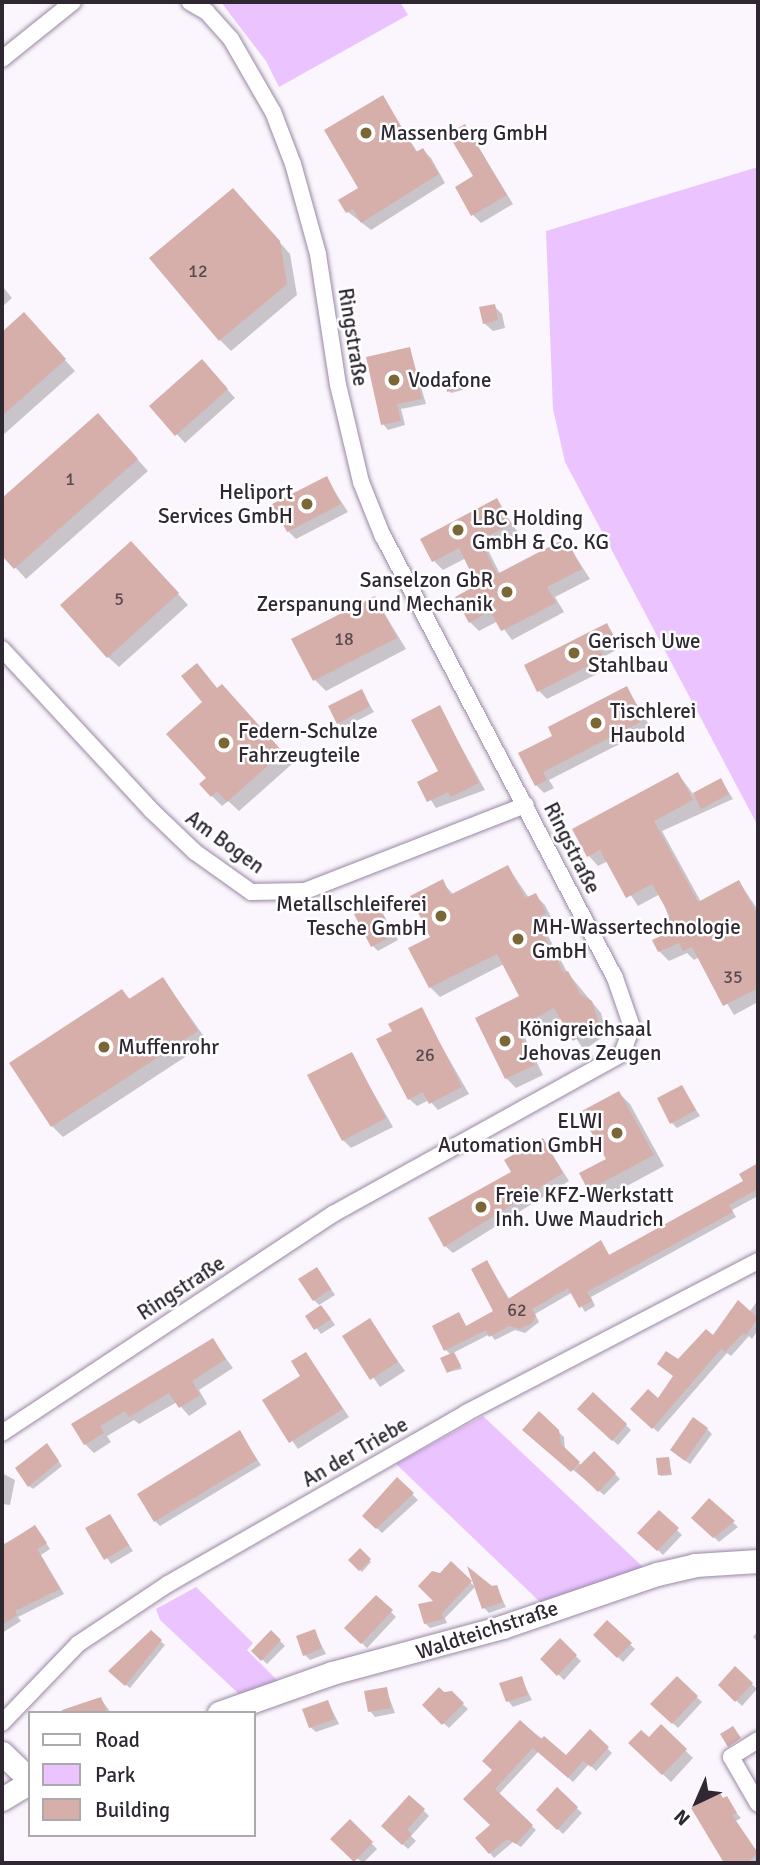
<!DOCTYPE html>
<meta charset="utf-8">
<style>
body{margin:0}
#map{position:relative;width:760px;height:1865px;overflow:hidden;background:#fbf6fd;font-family:Signika,sans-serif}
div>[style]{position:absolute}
.green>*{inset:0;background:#eac3ff}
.shadow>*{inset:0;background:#0003}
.building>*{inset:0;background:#d6aeaa}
.roads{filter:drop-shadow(0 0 2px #9a87a4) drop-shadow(0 0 2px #9a87a4)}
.street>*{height:16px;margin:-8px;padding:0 8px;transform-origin:8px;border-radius:8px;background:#fff}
.secondary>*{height:23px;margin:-11.5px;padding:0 11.5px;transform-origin:11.5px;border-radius:11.5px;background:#fff}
.dots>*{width:19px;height:19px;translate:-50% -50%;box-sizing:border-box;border:4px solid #fff;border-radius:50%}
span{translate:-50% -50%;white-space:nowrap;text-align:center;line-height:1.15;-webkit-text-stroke:5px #fff;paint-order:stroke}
.number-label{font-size:18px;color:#594a51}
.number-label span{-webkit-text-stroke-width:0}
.poi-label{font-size:21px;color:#2f2833}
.left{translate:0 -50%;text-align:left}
.right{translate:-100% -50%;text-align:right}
.street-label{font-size:21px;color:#2f2833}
.frame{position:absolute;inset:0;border:4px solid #2f2833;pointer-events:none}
.legend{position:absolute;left:28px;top:1711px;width:228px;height:126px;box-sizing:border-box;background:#fff;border:2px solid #aca9ad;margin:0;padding:9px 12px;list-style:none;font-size:21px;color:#2f2833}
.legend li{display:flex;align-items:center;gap:14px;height:35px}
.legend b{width:35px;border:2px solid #aca9ad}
.north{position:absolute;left:662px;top:1767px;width:70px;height:70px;-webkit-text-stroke:5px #fff;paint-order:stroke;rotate:224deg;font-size:19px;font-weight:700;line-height:28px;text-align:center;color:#2f2833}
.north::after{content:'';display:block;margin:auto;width:24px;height:32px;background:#2f2833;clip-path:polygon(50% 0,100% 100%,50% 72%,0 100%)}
</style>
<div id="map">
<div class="green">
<i style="clip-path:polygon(221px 2px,400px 2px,408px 15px,279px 87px,266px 61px)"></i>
<i style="clip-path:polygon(758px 167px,758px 826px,565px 462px,553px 409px,546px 231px)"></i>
<i style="clip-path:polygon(483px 1416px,643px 1567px,541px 1603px,396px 1464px)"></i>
<i style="clip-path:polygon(196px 1587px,253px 1643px,247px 1650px,278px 1681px,240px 1695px,160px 1620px,156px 1609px)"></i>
</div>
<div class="shadow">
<i style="clip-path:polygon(382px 97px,418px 153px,423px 150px,431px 158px,445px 183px,371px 230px,348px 212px,360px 189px)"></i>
<i style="clip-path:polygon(465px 126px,513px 204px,481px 223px,473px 215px,476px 177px)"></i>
<i style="clip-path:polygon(243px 201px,290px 254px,297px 295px,231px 351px,220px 340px)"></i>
<i style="clip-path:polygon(2px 286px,12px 298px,2px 307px)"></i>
<i style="clip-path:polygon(494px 306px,502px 314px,505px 328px,493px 331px,484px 323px)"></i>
<i style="clip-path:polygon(24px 315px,75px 371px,2px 436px,2px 334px)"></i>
<i style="clip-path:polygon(410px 349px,426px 404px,401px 409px,405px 425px,388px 430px,383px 424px)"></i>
<i style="clip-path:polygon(210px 370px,235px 398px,185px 443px,151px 406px)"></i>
<i style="clip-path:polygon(458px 377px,463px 390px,451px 393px,449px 391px)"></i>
<i style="clip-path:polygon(98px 416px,148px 471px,26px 579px,2px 553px,2px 501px)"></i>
<i style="clip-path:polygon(326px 478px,348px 512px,296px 539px,288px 531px)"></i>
<i style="clip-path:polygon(496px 500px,519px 534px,488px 550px,500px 574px,565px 540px,590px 579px,555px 597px,564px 612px,512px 640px,498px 621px,479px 631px,470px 622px,479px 585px,466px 558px,443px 570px,434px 561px)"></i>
<i style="clip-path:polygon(142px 554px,188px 605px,119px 667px,108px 657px)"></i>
<i style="clip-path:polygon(375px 598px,406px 649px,326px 691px,315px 680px)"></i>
<i style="clip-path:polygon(607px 625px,622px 647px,605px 656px,611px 667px,547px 699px,539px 691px)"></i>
<i style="clip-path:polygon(627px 688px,651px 728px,549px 780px,554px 788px,544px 793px,536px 785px,555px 737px)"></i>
<i style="clip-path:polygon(218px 690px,232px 697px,292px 764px,239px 811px,228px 801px,222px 806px,212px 796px,208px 779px,205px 702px)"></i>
<i style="clip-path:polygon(361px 691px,374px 712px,343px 728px,338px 723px)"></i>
<i style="clip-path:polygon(439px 707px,485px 790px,436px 808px,419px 782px,440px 772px)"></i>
<i style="clip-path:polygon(678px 774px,694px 795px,721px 780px,733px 799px,662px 831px,701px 902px,739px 882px,758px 910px,758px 1002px,734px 1015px,699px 957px,694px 960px,687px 953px,669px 961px,659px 951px,654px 941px,674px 931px,660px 894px,638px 906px,608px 861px,598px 866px,589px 856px)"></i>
<i style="clip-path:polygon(508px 867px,529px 898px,535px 895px,545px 905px,554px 923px,544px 928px,567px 972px,601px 1013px,607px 1034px,584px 1050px,562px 1018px,525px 1038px,543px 1075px,516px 1088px,506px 1078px,521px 997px,504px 964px,440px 997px,430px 987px,442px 882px,454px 895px)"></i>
<i style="clip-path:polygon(376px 904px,398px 940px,378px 951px,373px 946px)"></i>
<i style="clip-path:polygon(163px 979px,208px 1042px,63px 1137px,52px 1126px,122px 991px,131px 1000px)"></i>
<i style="clip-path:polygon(421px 1010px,469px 1094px,438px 1110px,429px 1100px,417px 1106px,409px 1099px,394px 1032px)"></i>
<i style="clip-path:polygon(351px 1054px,393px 1127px,351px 1148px,343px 1140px)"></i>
<i style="clip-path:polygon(682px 1087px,700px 1116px,677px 1128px,672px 1123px)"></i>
<i style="clip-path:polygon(619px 1093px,630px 1104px,664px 1166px,601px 1200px,581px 1174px,608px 1159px)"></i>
<i style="clip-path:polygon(543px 1140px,569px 1181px,453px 1253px,445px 1246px)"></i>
<i style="clip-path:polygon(758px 1165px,758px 1196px,732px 1210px,736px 1217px,591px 1297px,595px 1306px,585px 1312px,573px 1292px,535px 1314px,539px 1322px,525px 1333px,515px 1330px,495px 1340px,490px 1334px,453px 1353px,462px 1369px,448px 1372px,451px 1355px,446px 1350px,458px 1314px,467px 1327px,496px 1312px,487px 1262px,510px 1300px,601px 1242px,610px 1256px,746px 1181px,742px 1174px)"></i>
<i style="clip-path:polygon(321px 1274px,335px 1295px,319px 1305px,326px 1312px,335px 1325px,321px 1334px,307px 1316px,321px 1307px,314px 1300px)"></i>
<i style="clip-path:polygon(758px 1300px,758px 1330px,752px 1339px,749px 1336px,731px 1356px,727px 1353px,658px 1432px,637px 1414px,658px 1401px,675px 1377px,678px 1362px,750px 1311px)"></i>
<i style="clip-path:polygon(369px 1320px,405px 1371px,380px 1387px,344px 1336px)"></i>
<i style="clip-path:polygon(212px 1340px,233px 1368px,199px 1390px,207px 1404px,189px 1416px,177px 1402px,139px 1424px,134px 1420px,107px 1436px,111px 1442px,94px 1453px,85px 1444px,74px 1425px)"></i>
<i style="clip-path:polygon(306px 1354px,349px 1417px,298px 1449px,264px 1400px,302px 1376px)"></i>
<i style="clip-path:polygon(593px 1394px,631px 1430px,618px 1445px,579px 1409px)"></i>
<i style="clip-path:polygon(539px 1414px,564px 1437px,565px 1450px,582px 1466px,594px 1453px,620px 1479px,604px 1495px,529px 1434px)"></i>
<i style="clip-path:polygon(707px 1429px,712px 1434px,690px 1464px,677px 1455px)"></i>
<i style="clip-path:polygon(239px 1432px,261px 1465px,160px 1526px,155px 1521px)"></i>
<i style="clip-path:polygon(47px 1445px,62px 1466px,33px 1489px,29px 1486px)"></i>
<i style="clip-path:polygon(669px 1459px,672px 1475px,661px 1476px,659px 1474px)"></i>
<i style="clip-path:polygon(2px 1473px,15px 1480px,10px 1505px,2px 1504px)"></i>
<i style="clip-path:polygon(397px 1479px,418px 1500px,382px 1533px,364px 1516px)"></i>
<i style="clip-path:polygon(709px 1500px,738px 1527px,719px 1542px,693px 1518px)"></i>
<i style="clip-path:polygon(659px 1512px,682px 1535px,663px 1555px,640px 1533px)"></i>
<i style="clip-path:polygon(110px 1516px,133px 1551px,111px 1564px,88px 1529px)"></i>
<i style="clip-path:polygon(35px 1527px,50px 1549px,41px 1555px,64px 1594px,18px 1617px,21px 1621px,2px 1633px,2px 1598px,8px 1594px,2px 1584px,2px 1545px)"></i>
<i style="clip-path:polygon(360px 1551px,371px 1562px,362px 1572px,351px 1560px)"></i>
<i style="clip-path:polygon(451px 1563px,475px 1587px,445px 1618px,447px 1623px,430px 1628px,425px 1623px,436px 1602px,440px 1575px)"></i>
<i style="clip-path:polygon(496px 1587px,506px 1607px,489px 1613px,484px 1608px)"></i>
<i style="clip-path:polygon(376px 1597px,396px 1617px,367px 1648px,346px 1628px)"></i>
<i style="clip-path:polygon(607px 1623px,635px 1649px,623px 1662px,596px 1635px)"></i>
<i style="clip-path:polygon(314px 1631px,326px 1654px,310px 1660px,305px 1655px)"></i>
<i style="clip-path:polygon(758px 1631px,758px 1642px,753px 1637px)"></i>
<i style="clip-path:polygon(271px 1632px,285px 1646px,267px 1664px,253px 1651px)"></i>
<i style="clip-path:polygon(151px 1633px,165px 1645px,130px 1688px,114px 1675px)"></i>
<i style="clip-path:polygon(560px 1641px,581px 1661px,564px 1680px,542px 1659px)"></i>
<i style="clip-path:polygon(758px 1645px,758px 1683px,756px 1681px)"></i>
<i style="clip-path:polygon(735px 1669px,757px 1689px,742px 1706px,720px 1685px)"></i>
<i style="clip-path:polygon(521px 1678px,532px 1700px,513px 1707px,508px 1701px)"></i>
<i style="clip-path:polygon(677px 1678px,702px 1702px,678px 1728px,652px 1704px)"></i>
<i style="clip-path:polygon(386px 1689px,395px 1713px,375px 1717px,370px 1711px)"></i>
<i style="clip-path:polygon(451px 1693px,468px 1709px,449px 1728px,424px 1705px)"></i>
<i style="clip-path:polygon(101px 1699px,111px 1713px,60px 1713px)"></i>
<i style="clip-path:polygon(328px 1702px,339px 1724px,316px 1732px,310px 1727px)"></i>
<i style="clip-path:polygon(520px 1722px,566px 1757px,590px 1732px,612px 1753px,596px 1771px,589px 1764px,573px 1782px,539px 1751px,498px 1795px,536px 1830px,521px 1847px,513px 1842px,494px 1858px,478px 1838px,493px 1826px,494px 1770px)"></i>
<i style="clip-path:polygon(661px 1727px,693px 1758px,671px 1782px,630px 1743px,649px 1740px)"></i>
<i style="clip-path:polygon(557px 1790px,582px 1813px,563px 1834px,538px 1810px)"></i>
<i style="clip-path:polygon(719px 1794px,741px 1818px,736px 1821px,758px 1854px,758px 1863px,725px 1863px,694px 1809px)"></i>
<i style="clip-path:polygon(410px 1797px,429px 1816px,411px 1836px,416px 1841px,408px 1849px,383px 1826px)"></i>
<i style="clip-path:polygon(350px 1822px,377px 1849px,363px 1863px,333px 1839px)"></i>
</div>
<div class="building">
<i style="clip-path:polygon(383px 95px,416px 152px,423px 148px,439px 174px,361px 223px,353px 209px,346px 213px,338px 200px,358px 188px,324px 130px)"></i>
<i style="clip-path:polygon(465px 124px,507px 195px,471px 216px,455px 187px,473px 176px,448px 134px)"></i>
<i style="clip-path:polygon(233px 188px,280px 241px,287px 284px,219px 341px,149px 258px)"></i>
<i style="clip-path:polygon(495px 304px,498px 320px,483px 324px,479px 307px)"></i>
<i style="clip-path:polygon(24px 312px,66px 359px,2px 416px,2px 332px)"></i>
<i style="clip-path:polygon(410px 347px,422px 399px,397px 404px,401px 421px,381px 425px,366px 357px)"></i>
<i style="clip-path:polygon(202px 359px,228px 389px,175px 436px,149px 406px)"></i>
<i style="clip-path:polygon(459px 375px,462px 388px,447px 392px,444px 378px)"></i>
<i style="clip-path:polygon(98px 413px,138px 459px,14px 569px,2px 556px,2px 498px)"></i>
<i style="clip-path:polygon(327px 476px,341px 504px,287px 532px,272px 504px)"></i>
<i style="clip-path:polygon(497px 498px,511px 524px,480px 540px,497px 574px,566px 538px,582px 569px,547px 587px,556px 603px,501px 631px,490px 611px,469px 623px,455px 597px,477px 585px,459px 548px,432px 562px,420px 539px)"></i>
<i style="clip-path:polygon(131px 541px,179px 593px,107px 658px,60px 605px)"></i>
<i style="clip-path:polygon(375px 596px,397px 638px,313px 681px,291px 639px)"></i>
<i style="clip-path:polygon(607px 623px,615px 639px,598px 647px,604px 658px,537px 692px,524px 665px)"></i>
<i style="clip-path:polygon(197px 663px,217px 688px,222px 684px,283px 752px,227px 802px,217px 791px,211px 797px,199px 784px,206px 778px,166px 734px,202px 702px,181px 676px)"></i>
<i style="clip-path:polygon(627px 686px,644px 720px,543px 772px,547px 780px,535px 786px,518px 753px,552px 736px,548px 727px)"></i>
<i style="clip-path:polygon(362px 689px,370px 706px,337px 724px,328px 706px)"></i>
<i style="clip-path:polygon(440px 705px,479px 783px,451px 797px,448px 792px,427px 802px,417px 782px,438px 771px,411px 720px)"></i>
<i style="clip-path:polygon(678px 772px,693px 800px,654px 821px,698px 902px,739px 880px,758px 916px,758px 988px,723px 1006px,692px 947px,683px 951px,679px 943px,658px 952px,652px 940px,672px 931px,666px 919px,670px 916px,652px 884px,626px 898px,600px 850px,587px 857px,572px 829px)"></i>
<i style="clip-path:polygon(721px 778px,729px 794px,701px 809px,693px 793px)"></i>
<i style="clip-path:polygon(508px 865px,525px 898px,536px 893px,546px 913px,535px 918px,564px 973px,568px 971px,580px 994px,592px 1001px,599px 1024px,573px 1041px,554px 1008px,516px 1028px,535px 1065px,505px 1079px,475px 1018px,519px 996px,497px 954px,429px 988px,408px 948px,430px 937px,410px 896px,443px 879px,450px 895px)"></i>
<i style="clip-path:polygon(377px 902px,394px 935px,371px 947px,354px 914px)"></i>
<i style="clip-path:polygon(163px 977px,198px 1031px,51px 1127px,9px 1063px,122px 989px,129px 999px)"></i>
<i style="clip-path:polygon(422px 1007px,462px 1087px,429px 1104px,423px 1092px,408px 1100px,376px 1039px,392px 1031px,388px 1024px)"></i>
<i style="clip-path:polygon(352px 1052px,386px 1118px,342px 1141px,307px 1075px)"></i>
<i style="clip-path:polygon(682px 1085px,696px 1110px,670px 1124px,657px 1098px)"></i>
<i style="clip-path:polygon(619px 1091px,654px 1155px,588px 1190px,579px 1173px,606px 1159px,580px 1112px)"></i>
<i style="clip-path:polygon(543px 1138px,563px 1173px,444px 1247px,428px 1218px,511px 1172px,504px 1160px)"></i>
<i style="clip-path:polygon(758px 1163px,758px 1189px,729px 1205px,733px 1212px,587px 1292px,592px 1301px,579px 1308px,568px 1288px,532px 1309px,536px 1316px,532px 1323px,520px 1329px,509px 1326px,489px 1337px,486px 1330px,444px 1351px,432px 1326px,459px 1312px,466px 1326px,493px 1311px,471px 1269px,487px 1260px,508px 1299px,601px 1240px,609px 1255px,743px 1181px,739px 1174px)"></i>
<i style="clip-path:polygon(317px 1267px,331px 1289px,313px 1301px,298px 1279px)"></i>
<i style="clip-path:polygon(738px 1300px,758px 1318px,746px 1335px,743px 1333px,725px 1352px,721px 1349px,652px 1429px,630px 1409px,648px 1389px,658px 1398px,673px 1376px,657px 1364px,666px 1351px,678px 1359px,706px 1329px,713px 1335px)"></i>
<i style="clip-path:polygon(321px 1305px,331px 1319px,314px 1330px,305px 1316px)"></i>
<i style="clip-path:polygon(370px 1318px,398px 1362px,370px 1380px,342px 1336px)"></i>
<i style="clip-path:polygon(213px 1338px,226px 1359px,192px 1381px,200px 1395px,179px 1408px,169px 1393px,129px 1417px,125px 1411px,100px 1426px,104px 1433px,84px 1445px,71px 1424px)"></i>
<i style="clip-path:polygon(306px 1352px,343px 1409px,289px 1443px,262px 1400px,300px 1376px,291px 1361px)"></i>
<i style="clip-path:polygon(454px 1352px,461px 1366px,447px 1373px,440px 1358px)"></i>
<i style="clip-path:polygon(593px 1392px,627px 1424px,612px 1441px,577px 1409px)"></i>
<i style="clip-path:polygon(539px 1411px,559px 1430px,561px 1444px,580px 1462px,571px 1472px,522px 1430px)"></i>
<i style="clip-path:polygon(693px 1417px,708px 1428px,685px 1461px,670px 1450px)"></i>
<i style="clip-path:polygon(240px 1430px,257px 1460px,154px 1522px,137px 1494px)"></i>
<i style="clip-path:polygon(47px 1443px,59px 1461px,28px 1487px,15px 1468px)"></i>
<i style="clip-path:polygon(594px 1451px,616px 1473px,598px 1492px,575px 1470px)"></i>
<i style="clip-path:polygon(669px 1457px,671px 1474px,658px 1475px,656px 1458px)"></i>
<i style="clip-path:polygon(397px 1477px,414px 1493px,376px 1529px,362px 1516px)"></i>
<i style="clip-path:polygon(709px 1498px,735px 1521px,713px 1538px,691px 1518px)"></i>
<i style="clip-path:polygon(659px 1510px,679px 1528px,657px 1551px,637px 1533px)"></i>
<i style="clip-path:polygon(110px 1514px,129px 1545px,104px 1560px,85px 1528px)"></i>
<i style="clip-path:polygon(35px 1525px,47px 1543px,37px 1549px,60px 1589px,15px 1611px,17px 1615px,2px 1625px,2px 1546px)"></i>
<i style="clip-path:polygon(360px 1548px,371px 1559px,359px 1571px,348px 1560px)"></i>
<i style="clip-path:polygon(451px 1561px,472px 1581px,442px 1613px,443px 1619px,424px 1624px,418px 1604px,433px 1601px,418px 1586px,432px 1571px,440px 1573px)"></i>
<i style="clip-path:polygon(467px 1566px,492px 1586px,497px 1585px,503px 1602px,482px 1609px)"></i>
<i style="clip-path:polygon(376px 1595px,393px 1610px,361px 1644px,344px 1628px)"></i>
<i style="clip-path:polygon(607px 1620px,632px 1643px,617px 1658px,593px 1635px)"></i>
<i style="clip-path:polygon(315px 1629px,322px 1648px,303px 1656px,296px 1636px)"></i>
<i style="clip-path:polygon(151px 1630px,162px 1640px,125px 1686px,108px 1671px)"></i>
<i style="clip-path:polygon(271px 1630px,281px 1640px,261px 1661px,251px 1651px)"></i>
<i style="clip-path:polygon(560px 1638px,577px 1655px,557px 1676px,540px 1659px)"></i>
<i style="clip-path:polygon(735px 1666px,753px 1683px,735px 1702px,718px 1685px)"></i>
<i style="clip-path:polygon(522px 1676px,528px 1695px,506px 1702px,499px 1683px)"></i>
<i style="clip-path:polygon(677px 1676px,698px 1696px,672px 1724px,650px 1704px)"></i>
<i style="clip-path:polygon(387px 1687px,391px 1708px,368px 1712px,364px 1691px)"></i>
<i style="clip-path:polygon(439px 1687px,444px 1692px,452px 1691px,464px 1703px,442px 1725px,422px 1705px)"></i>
<i style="clip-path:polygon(101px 1697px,107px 1713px,62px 1713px,62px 1710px)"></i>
<i style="clip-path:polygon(328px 1700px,335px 1719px,309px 1728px,302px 1709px)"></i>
<i style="clip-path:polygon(520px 1720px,541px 1739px,495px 1789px,533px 1825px,516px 1844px,507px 1839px,489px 1854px,475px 1838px,490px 1825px,463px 1799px,492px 1770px,482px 1761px)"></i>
<i style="clip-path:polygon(661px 1724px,687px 1749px,662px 1775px,628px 1743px,641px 1730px,649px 1737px)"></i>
<i style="clip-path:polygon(733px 1726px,741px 1738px,728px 1747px,720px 1734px)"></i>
<i style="clip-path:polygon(590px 1729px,609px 1747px,591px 1767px,583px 1761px,568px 1778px,533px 1748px,544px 1736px,566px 1755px)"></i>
<i style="clip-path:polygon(557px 1787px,578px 1807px,557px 1830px,536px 1810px)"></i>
<i style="clip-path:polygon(719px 1792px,723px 1798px,727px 1796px,737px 1813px,732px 1815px,758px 1853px,747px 1863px,724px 1863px,691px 1808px)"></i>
<i style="clip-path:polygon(409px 1795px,425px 1809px,407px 1830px,412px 1834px,402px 1845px,381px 1826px)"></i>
<i style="clip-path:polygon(350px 1819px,373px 1842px,354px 1862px,330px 1839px)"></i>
</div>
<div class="roads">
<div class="street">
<i style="left:2px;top:59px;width:91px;rotate:-38.8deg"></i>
<i style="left:2px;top:649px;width:219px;rotate:47.2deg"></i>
<i style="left:151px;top:810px;width:61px;rotate:43.7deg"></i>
<i style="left:195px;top:852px;width:69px;rotate:35.5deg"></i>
<i style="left:251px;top:892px;width:54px;rotate:-1.1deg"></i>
<i style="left:305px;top:891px;width:237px;rotate:-21.3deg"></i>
<i style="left:2px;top:1433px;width:397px;rotate:-33.5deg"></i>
<i style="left:333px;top:1214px;width:330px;rotate:-29deg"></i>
<i style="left:622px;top:1054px;width:29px;rotate:-70deg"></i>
<i style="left:632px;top:1027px;width:52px;rotate:-109.1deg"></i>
<i style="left:615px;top:978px;width:498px;rotate:-117.7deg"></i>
<i style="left:383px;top:537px;width:59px;rotate:-111.8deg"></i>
<i style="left:361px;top:482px;width:100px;rotate:-103.3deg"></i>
<i style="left:338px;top:385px;width:133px;rotate:-98.7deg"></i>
<i style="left:318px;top:254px;width:93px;rotate:-105.5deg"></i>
<i style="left:293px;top:164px;width:56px;rotate:-111deg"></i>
<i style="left:273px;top:112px;width:84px;rotate:-119.9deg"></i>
<i style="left:231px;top:39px;width:36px;rotate:-132deg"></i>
<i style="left:207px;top:12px;width:20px;rotate:-150deg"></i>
<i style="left:2px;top:1723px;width:110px;rotate:-46.1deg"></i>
<i style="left:78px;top:1644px;width:108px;rotate:-33.7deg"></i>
<i style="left:168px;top:1584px;width:344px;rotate:-29.8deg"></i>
<i style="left:466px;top:1413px;width:329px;rotate:-27.5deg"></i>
<i style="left:758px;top:1740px;width:32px;rotate:148deg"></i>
<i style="left:731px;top:1757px;width:54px;rotate:60.1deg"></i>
</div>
<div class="secondary">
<i style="left:219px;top:1713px;width:120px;rotate:-19.5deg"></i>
<i style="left:332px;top:1673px;width:176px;rotate:-15.1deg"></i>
<i style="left:502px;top:1627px;width:164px;rotate:-18.9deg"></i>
<i style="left:657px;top:1574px;width:39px;rotate:-13deg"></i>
<i style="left:695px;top:1565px;width:63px;rotate:-3.6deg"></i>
<i style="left:2px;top:1753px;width:39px;rotate:44deg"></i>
<i style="left:2px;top:1799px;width:33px;rotate:-31deg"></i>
</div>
</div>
<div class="dots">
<i style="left:366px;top:133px;background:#7b6736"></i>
<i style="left:394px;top:380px;background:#7b6736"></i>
<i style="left:307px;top:504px;background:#7b6736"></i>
<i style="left:458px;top:530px;background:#7b6736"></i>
<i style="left:507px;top:592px;background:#7b6736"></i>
<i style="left:574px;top:653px;background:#7b6736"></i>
<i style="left:596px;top:723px;background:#7b6736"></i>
<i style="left:224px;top:743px;background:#7b6736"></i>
<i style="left:441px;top:916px;background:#7b6736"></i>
<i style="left:518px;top:939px;background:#7b6736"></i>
<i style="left:505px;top:1041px;background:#7b6736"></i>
<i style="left:104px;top:1047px;background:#7b6736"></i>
<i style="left:617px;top:1133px;background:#7b6736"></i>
<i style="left:481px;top:1207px;background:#7b6736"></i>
</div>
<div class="number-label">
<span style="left:198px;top:271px">12</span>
<span style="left:70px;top:479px">1</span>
<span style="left:119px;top:599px">5</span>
<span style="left:344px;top:639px">18</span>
<span style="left:733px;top:977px">35</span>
<span style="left:425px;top:1055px">26</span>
<span style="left:517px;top:1310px">62</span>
</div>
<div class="poi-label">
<span class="left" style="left:380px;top:133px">Massenberg GmbH</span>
<span class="left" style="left:408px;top:380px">Vodafone</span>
<span class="right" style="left:293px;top:504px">Heliport<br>Services GmbH</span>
<span class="left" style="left:472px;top:530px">LBC Holding<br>GmbH &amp; Co. KG</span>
<span class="right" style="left:493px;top:592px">Sanselzon GbR<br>Zerspanung und Mechanik</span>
<span class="left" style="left:588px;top:653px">Gerisch Uwe<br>Stahlbau</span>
<span class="left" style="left:610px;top:723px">Tischlerei<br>Haubold</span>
<span class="left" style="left:238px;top:743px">Federn-Schulze<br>Fahrzeugteile</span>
<span class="right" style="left:427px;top:916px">Metallschleiferei<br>Tesche GmbH</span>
<span class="left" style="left:532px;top:939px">MH-Wassertechnologie<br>GmbH</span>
<span class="left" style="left:519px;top:1041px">Königreichsaal<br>Jehovas Zeugen</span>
<span class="left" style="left:118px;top:1047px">Muffenrohr</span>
<span class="right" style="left:603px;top:1133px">ELWI<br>Automation GmbH</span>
<span class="left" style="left:495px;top:1207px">Freie KFZ-Werkstatt<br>Inh. Uwe Maudrich</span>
</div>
<div class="street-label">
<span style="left:353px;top:337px;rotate:81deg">Ringstraße</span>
<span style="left:225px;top:842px;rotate:36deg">Am Bogen</span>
<span style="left:572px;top:848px;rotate:63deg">Ringstraße</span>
<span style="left:181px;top:1288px;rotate:-33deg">Ringstraße</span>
<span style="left:355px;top:1452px;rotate:-30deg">An der Triebe</span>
<span style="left:487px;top:1630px;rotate:-18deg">Waldteichstraße</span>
</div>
<div class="frame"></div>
<ul class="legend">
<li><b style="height:9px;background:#fff"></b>Road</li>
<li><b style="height:19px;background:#eac3ff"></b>Park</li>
<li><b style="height:19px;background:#d6aeaa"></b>Building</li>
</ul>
<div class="north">N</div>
</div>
